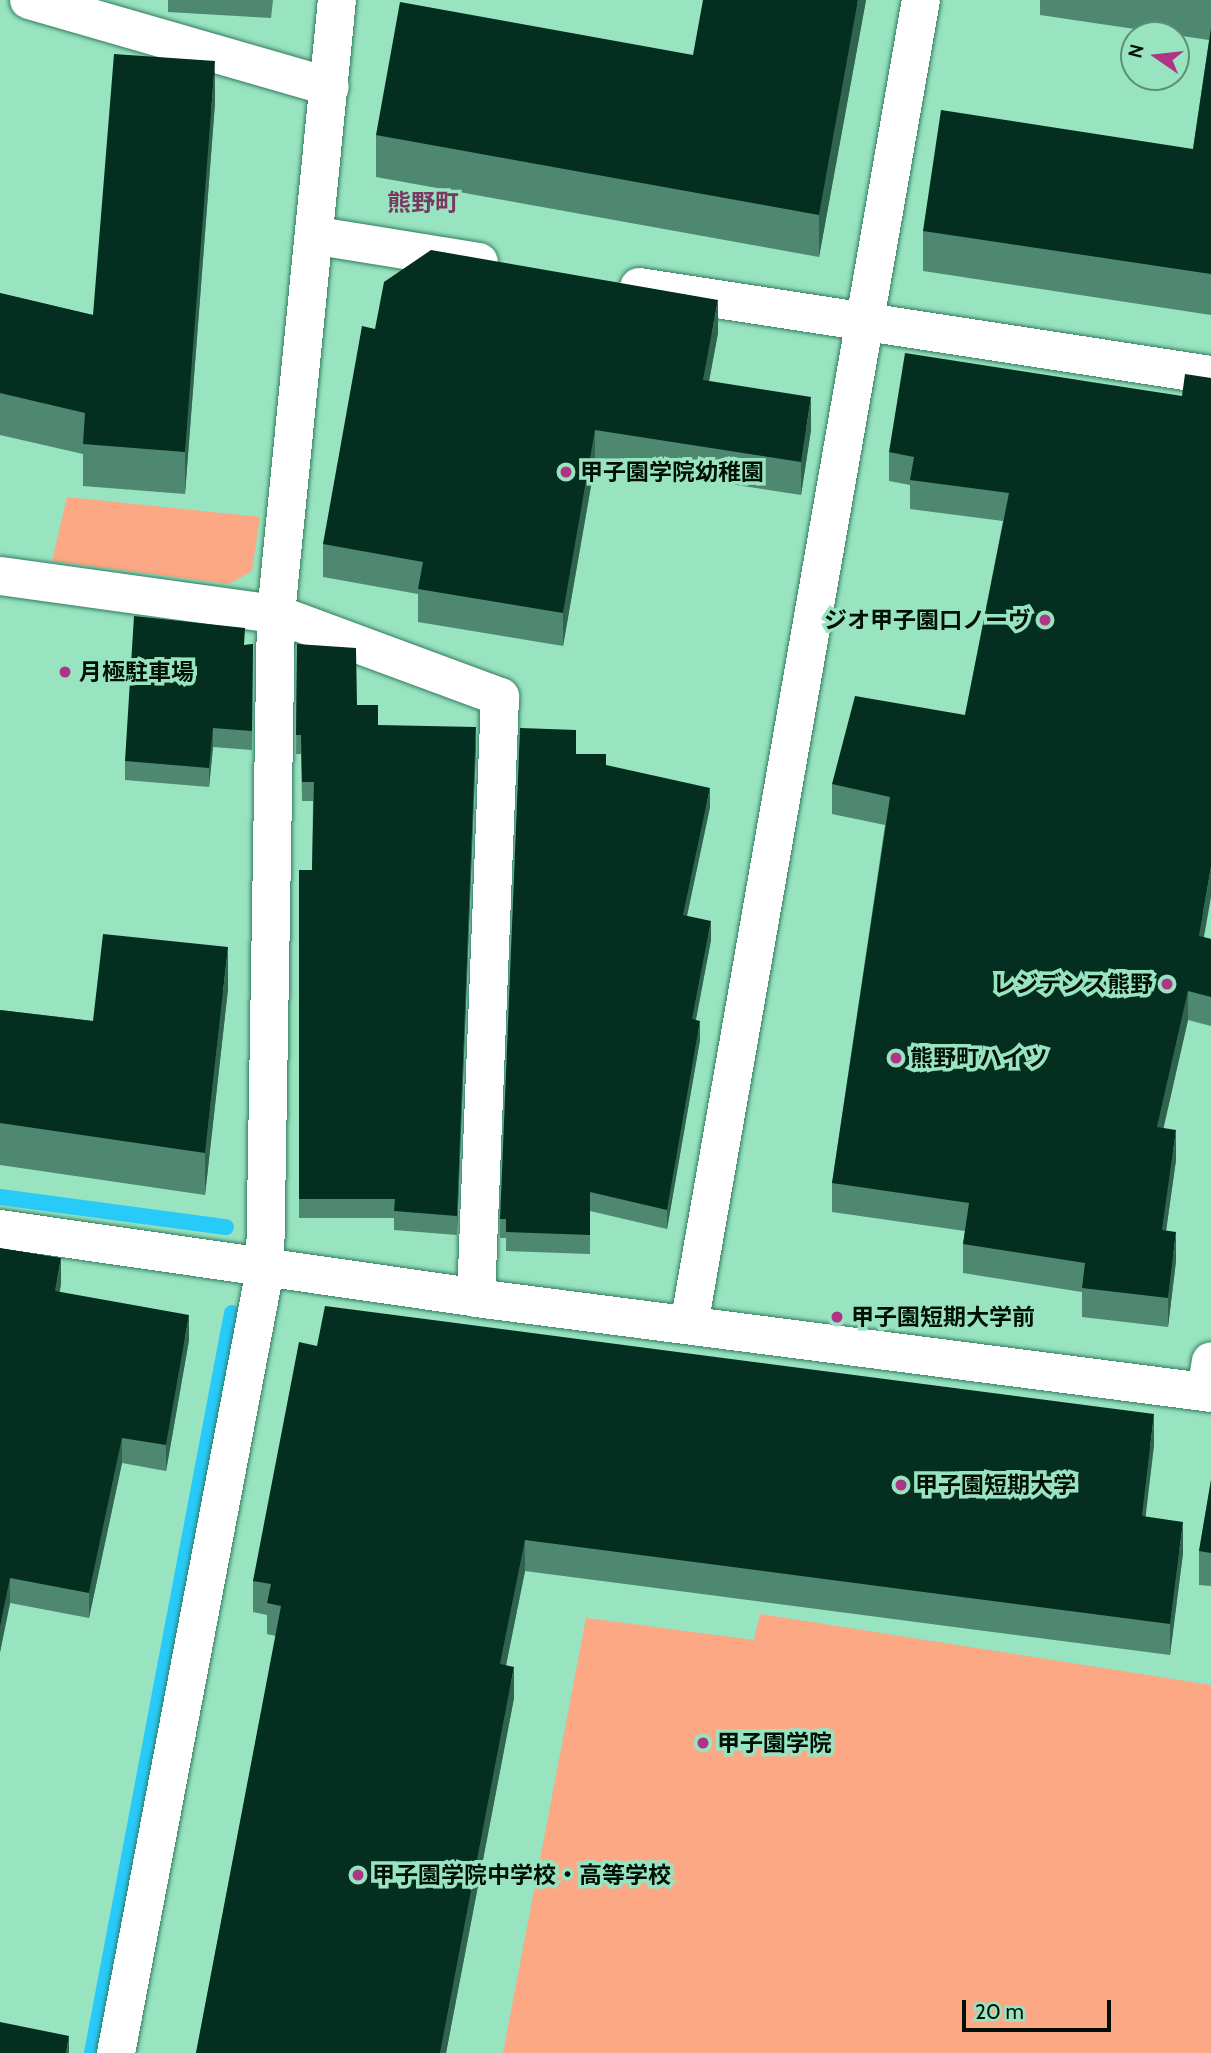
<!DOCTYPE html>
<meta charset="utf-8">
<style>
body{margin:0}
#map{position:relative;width:1211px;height:2053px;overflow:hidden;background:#98e3c0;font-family:Cabin,"Noto Sans JP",sans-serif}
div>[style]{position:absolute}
.green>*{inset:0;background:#fca884}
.stream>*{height:16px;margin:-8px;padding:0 8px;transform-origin:8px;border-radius:8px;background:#28cafa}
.roads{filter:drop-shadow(0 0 2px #317c5e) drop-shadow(0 0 2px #317c5e)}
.street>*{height:38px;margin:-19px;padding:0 19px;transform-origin:19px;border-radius:19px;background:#fff}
.secondary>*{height:38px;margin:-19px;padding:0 19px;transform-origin:19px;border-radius:19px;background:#fff}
.wall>*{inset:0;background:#4e8870}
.shaded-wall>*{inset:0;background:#30644f}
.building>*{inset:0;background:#042e1f}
.dots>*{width:19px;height:19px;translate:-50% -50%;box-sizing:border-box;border:4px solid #98e3c0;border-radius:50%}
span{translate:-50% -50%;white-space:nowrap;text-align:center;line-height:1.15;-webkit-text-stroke:7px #98e3c0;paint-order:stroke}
.poi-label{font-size:23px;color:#001007;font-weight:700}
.left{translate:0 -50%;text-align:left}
.right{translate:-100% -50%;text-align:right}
.neighbourhood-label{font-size:24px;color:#793a61;font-weight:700}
.north{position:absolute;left:1120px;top:21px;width:70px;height:70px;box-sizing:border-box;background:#98e3c0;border:2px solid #5b8f76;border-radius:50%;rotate:284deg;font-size:19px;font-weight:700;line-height:28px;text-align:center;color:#001007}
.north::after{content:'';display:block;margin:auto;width:24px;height:32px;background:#af3486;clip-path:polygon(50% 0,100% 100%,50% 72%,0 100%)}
.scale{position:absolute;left:962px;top:2000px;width:149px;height:32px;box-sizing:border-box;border:4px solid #001007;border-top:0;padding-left:9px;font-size:21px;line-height:24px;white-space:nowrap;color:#001007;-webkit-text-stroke:5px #98e3c0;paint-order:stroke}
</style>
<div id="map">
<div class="green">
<i style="clip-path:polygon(67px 497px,260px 517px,252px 571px,229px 584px,52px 561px)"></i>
<i style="clip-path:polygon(760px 1614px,1211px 1685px,1211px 2053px,503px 2053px,586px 1618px,754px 1640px)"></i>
</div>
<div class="stream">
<i style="left:0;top:1197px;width:228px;rotate:7.6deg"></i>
<i style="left:92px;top:2053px;width:753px;rotate:-79.29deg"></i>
</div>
<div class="roads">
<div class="street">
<i style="left:29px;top:0;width:313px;rotate:16.1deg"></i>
<i style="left:318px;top:236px;width:163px;rotate:9.2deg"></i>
<i style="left:639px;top:287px;width:579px;rotate:8.75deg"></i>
<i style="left:1px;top:576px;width:278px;rotate:7.9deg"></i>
<i style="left:276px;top:614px;width:239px;rotate:20.3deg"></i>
<i style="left:500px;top:697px;width:601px;rotate:92.29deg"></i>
<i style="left:689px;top:1325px;width:1345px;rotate:-80.07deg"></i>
<i style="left:1206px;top:1392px;width:31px;rotate:-81deg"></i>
<i style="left:116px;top:2053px;width:797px;rotate:-79.23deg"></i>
<i style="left:265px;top:1270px;width:656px;rotate:-89.04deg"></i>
<i style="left:276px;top:614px;width:617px;rotate:-84.33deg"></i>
</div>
<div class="secondary">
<i style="left:0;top:1229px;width:481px;rotate:8.2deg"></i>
<i style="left:476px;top:1298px;width:741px;rotate:7.36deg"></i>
</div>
</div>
<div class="wall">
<i style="clip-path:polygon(168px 0,273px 0,271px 18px,168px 12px)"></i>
<i style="clip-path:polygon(866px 0,819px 257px,376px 177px,376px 135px,693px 55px)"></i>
<i style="clip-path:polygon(1040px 0,1211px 0,1211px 315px,923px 271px,923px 231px,1193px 149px,1209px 40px,1040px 15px)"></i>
<i style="clip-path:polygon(215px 103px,185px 494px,83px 486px,83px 454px,0 435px,0 293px,93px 315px)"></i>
<i style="clip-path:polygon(375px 329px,718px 333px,709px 381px,811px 430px,801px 495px,595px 463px,563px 646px,418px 622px,418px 594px,323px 577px,323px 544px)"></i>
<i style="clip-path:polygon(1182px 396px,1204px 937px,1211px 939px,1211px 1026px,1188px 1020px,1163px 1128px,1176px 1160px,1166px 1231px,1176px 1261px,1168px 1327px,1082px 1317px,1082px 1292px,963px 1273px,963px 1244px,965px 1231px,832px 1212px,832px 1183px,885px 825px,832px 814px,832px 784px,965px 715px,1003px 521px,910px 509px,910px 485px,889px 481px,889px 452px)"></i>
<i style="clip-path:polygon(253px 644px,252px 750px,213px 747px,209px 787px,125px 780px,125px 761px,245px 645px)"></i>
<i style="clip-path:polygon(297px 644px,357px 705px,378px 725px,476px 746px,457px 1235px,394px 1230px,394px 1218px,299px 1218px,299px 870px,312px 870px,313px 801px,302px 801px,301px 754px,296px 754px)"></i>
<i style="clip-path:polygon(576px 754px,710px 807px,687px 916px,711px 940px,696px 1020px,700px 1040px,667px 1229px,590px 1211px,590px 1254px,506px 1251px,506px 1238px,500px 1238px,500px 1219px)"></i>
<i style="clip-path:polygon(228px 989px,205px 1195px,0 1165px,0 1010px,93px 1021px)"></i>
<i style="clip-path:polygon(0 1248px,61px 1283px,60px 1292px,189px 1340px,166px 1471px,122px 1463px,89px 1618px,10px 1603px,0 1652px)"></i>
<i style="clip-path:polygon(317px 1346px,1154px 1445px,1145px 1516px,1183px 1553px,1170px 1655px,525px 1571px,506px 1665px,514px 1698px,446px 2053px,196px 2053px,276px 1636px,267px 1634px,267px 1615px,253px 1612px,253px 1581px)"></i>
<i style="clip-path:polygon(1211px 1480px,1211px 1586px,1199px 1585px,1199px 1551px)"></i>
</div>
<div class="shaded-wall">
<i style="clip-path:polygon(858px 0,866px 0,819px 257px,819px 215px)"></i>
<i style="clip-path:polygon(215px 61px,215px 103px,185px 494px,185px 452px)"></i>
<i style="clip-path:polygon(718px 300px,718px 333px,703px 413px,703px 380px)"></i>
<i style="clip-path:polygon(811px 397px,811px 430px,801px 495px,801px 462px)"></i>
<i style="clip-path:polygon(595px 430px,595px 463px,563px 646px,563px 613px)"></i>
<i style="clip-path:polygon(476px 727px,476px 746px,457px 1235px,457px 1216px)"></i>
<i style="clip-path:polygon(213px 728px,213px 747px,209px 787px,209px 768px)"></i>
<i style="clip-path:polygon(710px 788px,710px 807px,683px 934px,683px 915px)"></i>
<i style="clip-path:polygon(1211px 867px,1211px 897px,1199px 965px,1199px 936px)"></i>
<i style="clip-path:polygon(711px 921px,711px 940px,692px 1039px,692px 1019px)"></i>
<i style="clip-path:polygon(228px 947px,228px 989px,205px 1195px,205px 1153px)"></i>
<i style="clip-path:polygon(1188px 991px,1188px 1020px,1157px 1157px,1157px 1127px)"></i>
<i style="clip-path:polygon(700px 1021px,700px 1040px,667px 1229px,667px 1210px)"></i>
<i style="clip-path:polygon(1176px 1130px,1176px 1160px,1162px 1259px,1162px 1230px)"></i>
<i style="clip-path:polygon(1176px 1232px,1176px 1261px,1168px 1327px,1168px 1298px)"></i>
<i style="clip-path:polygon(61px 1258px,61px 1283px,55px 1317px,55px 1291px)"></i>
<i style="clip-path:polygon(189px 1315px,189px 1340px,166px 1471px,166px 1445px)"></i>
<i style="clip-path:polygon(1154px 1414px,1154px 1445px,1142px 1547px,1142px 1516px)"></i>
<i style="clip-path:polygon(122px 1438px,122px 1463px,89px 1618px,89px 1593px)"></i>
<i style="clip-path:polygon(1183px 1522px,1183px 1553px,1170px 1655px,1170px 1624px)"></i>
<i style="clip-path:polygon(525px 1540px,525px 1571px,500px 1695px,500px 1664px)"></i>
<i style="clip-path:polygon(10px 1578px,10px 1603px,0 1652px,0 1627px)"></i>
<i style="clip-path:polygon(514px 1667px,514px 1698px,446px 2053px,440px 2053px)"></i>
<i style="clip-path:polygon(69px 2036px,69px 2053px,66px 2053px)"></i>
</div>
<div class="building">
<i style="clip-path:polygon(703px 0,858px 0,819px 215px,376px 135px,400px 2px,693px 55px)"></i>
<i style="clip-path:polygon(1211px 28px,1211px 274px,923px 231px,941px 110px,1193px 149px)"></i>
<i style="clip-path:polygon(114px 54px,215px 61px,185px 452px,83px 444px,85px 413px,0 393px,0 293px,93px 315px)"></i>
<i style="clip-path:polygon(431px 250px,718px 300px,703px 380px,811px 397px,801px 462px,595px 430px,563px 613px,418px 589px,423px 562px,323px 544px,362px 326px,375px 329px,384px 282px)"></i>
<i style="clip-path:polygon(905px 353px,1182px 396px,1185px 374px,1211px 378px,1211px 867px,1199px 936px,1211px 939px,1211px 997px,1188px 991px,1157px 1127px,1176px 1130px,1162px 1230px,1176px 1232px,1168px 1298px,1082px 1288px,1085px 1263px,963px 1244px,969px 1203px,832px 1183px,890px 797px,832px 784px,855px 696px,965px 715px,1009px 493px,910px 480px,914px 457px,889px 452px)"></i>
<i style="clip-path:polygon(134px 616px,245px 628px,244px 645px,253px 644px,252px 731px,213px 728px,209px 768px,125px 761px)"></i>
<i style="clip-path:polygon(297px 644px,356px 648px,357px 705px,378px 705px,378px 725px,476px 727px,457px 1216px,394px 1211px,395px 1199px,299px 1199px,299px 870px,312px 870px,314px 782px,302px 782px,301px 735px,296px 735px)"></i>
<i style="clip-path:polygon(520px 728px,576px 730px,576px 754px,606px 754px,606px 765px,710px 788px,683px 915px,711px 921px,692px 1019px,700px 1021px,667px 1210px,590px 1192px,590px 1235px,506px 1232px,506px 1219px,500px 1219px)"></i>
<i style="clip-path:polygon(103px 934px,228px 947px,205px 1153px,0 1123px,0 1010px,93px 1021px)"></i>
<i style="clip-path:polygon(0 1248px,61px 1258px,55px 1291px,189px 1315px,166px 1445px,122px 1438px,89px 1593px,10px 1578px,0 1627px)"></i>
<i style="clip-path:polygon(325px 1306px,1154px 1414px,1142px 1516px,1183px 1522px,1170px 1624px,525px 1540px,500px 1664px,514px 1667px,440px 2053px,196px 2053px,281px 1606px,267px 1603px,271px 1584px,253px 1581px,299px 1342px,317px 1346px)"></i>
<i style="clip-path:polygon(1211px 1480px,1211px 1553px,1199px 1551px)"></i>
<i style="clip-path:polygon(0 2022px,69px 2036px,66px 2053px,0 2053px)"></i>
</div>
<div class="dots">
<i style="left:566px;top:472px;background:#af3486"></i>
<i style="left:1045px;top:620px;background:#af3486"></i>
<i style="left:65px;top:672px;background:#af3486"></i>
<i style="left:1167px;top:984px;background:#af3486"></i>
<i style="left:896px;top:1058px;background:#af3486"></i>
<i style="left:837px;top:1317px;background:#af3486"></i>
<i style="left:901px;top:1485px;background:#af3486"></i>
<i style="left:703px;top:1743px;background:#af3486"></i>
<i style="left:358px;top:1875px;background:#af3486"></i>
</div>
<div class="poi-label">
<span class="left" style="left:580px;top:472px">甲子園学院幼稚園</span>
<span class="right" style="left:1031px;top:620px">ジオ甲子園口ノーヴ</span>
<span class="left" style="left:79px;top:672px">月極駐車場</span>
<span class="right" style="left:1153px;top:984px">レジデンス熊野</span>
<span class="left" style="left:910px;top:1058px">熊野町ハイツ</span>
<span class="left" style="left:851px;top:1317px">甲子園短期大学前</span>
<span class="left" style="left:915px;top:1485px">甲子園短期大学</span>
<span class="left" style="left:717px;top:1743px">甲子園学院</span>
<span class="left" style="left:372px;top:1875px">甲子園学院中学校・高等学校</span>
</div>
<div class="neighbourhood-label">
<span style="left:423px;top:203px">熊野町</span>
</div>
<div class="north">N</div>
<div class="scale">20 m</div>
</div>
